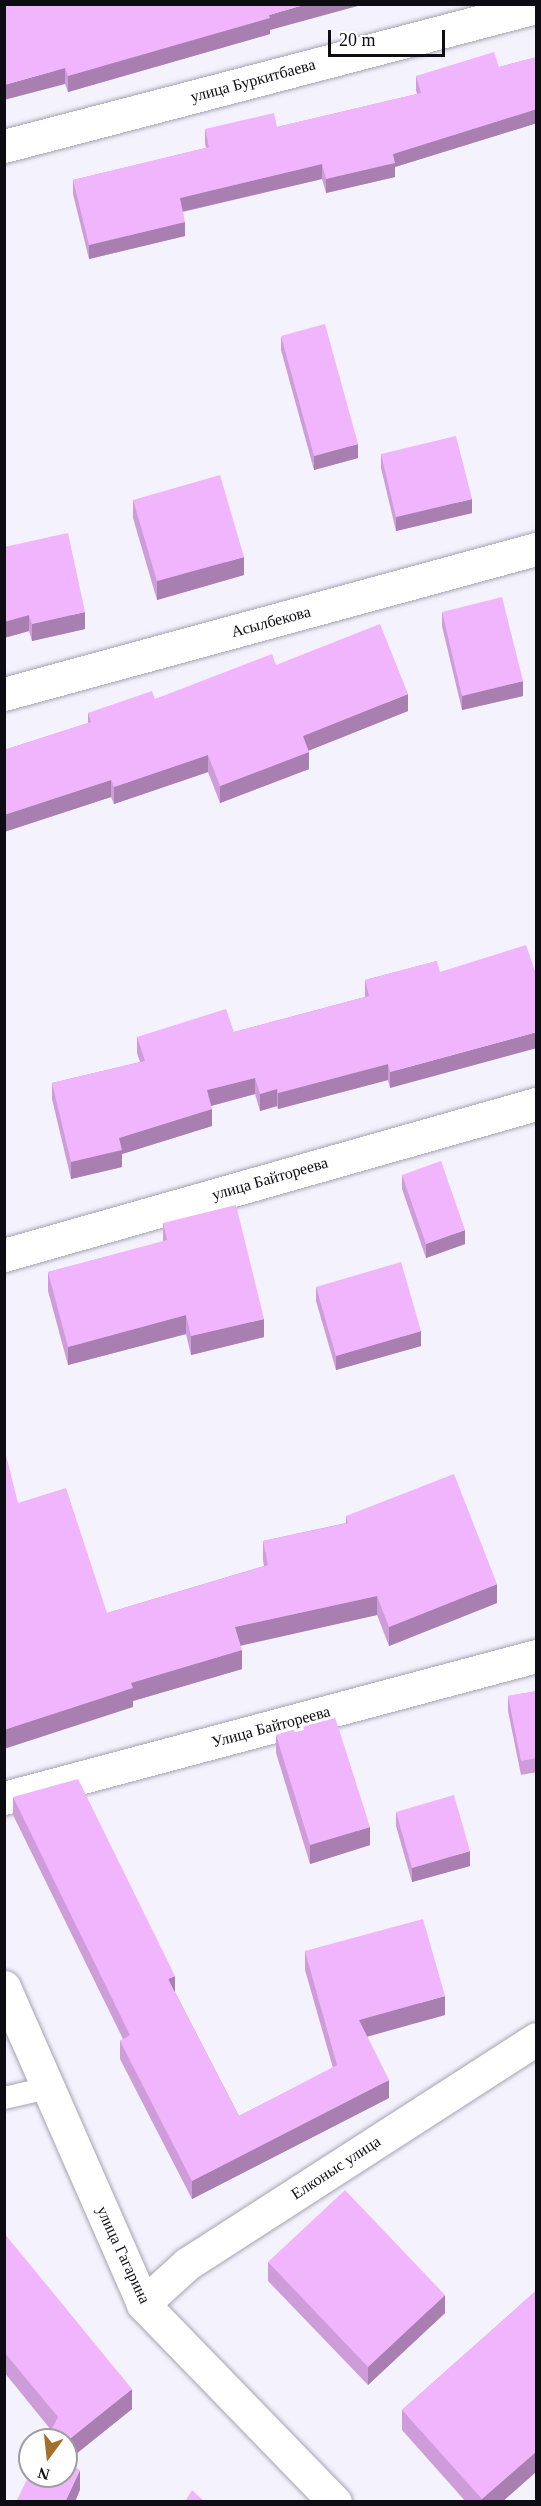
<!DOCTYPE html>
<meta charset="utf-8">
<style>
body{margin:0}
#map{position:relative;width:541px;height:2506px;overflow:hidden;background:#f4f3fd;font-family:Georgia,serif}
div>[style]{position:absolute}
.roads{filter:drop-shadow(0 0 2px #a6a3b3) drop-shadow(0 0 2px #a6a3b3)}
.lane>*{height:22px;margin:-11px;padding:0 11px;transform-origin:11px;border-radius:11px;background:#fff}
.street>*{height:33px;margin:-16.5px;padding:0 16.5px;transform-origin:16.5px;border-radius:16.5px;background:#fff}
.secondary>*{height:33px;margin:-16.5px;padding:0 16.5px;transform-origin:16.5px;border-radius:16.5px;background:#fff}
.wall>*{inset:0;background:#ce9cd9}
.shaded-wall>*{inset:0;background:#a87fb0}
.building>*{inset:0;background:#f0b5fc}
span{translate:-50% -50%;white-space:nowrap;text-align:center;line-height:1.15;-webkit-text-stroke:6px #fff;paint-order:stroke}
.street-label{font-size:16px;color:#0d0c12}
.frame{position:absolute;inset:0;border:6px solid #0d0c12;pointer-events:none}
.north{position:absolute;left:18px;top:2428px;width:60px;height:60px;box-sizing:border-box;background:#fff;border:2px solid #9e9ea0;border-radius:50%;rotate:195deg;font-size:16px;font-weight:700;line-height:24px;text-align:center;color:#0d0c12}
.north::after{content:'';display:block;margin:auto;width:21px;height:27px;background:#a46f29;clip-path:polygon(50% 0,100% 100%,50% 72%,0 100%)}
.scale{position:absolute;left:328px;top:30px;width:117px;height:27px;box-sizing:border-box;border:3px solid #0d0c12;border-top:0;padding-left:8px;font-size:18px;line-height:21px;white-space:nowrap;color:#0d0c12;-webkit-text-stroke:4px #fff;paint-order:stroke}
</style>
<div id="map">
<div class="roads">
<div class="lane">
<i style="left:4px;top:2098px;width:45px;rotate:-12.8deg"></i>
</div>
<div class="street">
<i style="left:4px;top:146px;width:550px;rotate:-14.64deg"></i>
<i style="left:4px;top:694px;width:551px;rotate:-15.25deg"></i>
<i style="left:4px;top:1255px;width:553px;rotate:-15.85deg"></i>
<i style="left:4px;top:1798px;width:551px;rotate:-14.94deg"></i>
<i style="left:143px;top:2304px;width:59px;rotate:-42.3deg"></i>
<i style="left:187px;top:2264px;width:415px;rotate:-32.8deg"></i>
</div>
<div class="secondary">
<i style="left:4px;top:1987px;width:346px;rotate:66.3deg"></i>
<i style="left:143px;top:2304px;width:276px;rotate:45.9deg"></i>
</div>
</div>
<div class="wall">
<i style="clip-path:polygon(4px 7px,270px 30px,270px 34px,68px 92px,65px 84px)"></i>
<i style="clip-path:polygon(537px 57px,537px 123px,395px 167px,395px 177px,326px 193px,322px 179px,183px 212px,185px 236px,89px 259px,73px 194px,73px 180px,206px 148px,205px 143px,205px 129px,277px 127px,417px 94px,416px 90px,416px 76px,499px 67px)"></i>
<i style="clip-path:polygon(281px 336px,358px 458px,314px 470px,281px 350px)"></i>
<i style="clip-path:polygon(381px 454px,472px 513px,396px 531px,381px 468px)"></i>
<i style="clip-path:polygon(133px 500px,244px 575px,157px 600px,133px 518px)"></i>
<i style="clip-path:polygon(4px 547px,85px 629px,32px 641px,29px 631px,4px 638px)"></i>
<i style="clip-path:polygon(442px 612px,523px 696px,462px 710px,442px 626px)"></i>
<i style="clip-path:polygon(276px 665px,408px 711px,309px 750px,309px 769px,220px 803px,208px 772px,114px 804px,111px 797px,4px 832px,4px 750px,88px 723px,88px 713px,155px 699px)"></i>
<i style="clip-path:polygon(437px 961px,390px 1088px,388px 1080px,278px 1109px,277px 1106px,260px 1111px,255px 1094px,211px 1106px,212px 1126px,122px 1154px,122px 1167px,71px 1179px,52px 1099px,52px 1083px,140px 1062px,137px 1053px,137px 1037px,234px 1032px,365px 997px,365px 980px)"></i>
<i style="clip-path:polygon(402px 1175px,465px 1244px,426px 1258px,402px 1189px)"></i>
<i style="clip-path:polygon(163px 1223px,264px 1337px,191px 1355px,186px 1334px,68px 1365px,48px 1291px,48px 1272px,163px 1242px)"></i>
<i style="clip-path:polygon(316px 1287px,421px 1346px,336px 1370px,316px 1301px)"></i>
<i style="clip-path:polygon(18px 1503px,107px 1613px,264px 1566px,263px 1560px,263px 1541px,346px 1523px,346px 1516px,497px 1603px,389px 1646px,377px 1615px,241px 1645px,242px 1669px,133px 1701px,133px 1707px)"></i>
<i style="clip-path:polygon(537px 1691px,537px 1772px,521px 1775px,508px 1711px,508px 1696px)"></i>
<i style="clip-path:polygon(276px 1735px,370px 1845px,310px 1864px,276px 1753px)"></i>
<i style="clip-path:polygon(13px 1797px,175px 1992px,239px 2116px,333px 2068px,305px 1970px,305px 1951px,445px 2015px,367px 2036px,389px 2098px,192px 2199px,120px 2059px,120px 2041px,123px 2039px,13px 1815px)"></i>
<i style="clip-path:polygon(396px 1812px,470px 1866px,412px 1882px,396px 1826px)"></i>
<i style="clip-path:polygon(4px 2233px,132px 2409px,66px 2462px,51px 2430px,4px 2372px)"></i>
<i style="clip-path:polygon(268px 2262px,445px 2313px,368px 2385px,268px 2281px)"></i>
<i style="clip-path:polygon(537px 2290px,537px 2471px,502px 2502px,466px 2502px,402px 2430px,402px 2410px)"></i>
</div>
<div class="shaded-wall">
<i style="clip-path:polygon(307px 4px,365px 4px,270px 30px,270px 34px,68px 92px,68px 76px,269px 15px)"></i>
<i style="clip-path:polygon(65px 68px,65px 84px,4px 100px,4px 85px)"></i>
<i style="clip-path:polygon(537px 109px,537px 123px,395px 167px,395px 177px,326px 193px,326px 179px,393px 154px)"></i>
<i style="clip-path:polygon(322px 164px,322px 179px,180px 212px,180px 198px)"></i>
<i style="clip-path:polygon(185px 222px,185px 236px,89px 259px,89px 245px)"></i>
<i style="clip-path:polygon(358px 444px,358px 458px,314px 470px,314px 456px)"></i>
<i style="clip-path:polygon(472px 499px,472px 513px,396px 531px,396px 517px)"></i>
<i style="clip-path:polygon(244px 557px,244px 575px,157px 600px,157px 581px)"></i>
<i style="clip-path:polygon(85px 612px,85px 629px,32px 641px,32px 624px)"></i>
<i style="clip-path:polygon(29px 615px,29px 631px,4px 638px,4px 622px)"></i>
<i style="clip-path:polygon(523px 681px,523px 696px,462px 710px,462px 696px)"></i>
<i style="clip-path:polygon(408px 694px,408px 711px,303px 753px,303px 736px)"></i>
<i style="clip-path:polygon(309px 752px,309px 769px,220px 803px,220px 786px)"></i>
<i style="clip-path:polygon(208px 755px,208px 772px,114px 804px,114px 787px)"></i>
<i style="clip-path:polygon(111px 780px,111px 797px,4px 832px,4px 815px)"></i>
<i style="clip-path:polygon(537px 1032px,537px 1048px,390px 1088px,390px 1072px)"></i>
<i style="clip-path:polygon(388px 1064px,388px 1080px,278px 1109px,278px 1093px)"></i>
<i style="clip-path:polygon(255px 1078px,255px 1094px,207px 1107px,207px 1090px)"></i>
<i style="clip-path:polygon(277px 1089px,277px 1106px,260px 1111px,260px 1094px)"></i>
<i style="clip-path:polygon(212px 1109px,212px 1126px,122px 1154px,122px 1167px,71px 1179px,71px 1162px,119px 1138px)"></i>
<i style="clip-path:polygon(465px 1230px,465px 1244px,426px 1258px,426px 1244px)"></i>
<i style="clip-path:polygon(186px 1315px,186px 1334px,68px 1365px,68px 1347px)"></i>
<i style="clip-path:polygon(264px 1319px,264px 1337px,191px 1355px,191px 1336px)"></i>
<i style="clip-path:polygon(421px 1331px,421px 1346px,336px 1370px,336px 1356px)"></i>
<i style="clip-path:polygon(497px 1584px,497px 1603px,389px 1646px,389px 1627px)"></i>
<i style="clip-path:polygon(377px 1596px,377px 1615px,235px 1647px,235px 1627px)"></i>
<i style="clip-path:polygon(242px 1650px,242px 1669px,133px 1701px,133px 1707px,4px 1749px,4px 1730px,131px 1683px)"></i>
<i style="clip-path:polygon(370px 1827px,370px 1845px,310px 1864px,310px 1845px)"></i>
<i style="clip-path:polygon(470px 1851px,470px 1866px,412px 1882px,412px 1868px)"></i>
<i style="clip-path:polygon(175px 1976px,175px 1994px,168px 1979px)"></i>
<i style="clip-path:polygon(445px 1996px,445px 2015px,359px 2039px,359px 2020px)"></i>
<i style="clip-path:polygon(389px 2080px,389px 2098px,192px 2199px,192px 2181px)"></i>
<i style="clip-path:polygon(445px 2295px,445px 2313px,368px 2385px,368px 2367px)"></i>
<i style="clip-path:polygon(132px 2389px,132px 2409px,66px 2462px,66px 2442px)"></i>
<i style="clip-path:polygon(537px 2451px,537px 2471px,502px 2502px,482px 2502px,482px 2499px)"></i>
<i style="clip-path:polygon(80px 2470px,80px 2490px,75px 2502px,65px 2502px)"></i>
</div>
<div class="building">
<i style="clip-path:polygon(13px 4px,307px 4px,269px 15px,270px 18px,68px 76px,65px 68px,4px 85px,4px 7px)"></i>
<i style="clip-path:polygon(494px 52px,499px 67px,537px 57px,537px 109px,393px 154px,395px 163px,326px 179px,322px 164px,180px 198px,185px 222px,89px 245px,73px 180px,209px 147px,205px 129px,274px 113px,277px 127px,421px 93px,416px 76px)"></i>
<i style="clip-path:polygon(325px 324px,358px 444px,314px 456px,281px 336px)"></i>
<i style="clip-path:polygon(456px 436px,472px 499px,396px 517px,381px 454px)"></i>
<i style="clip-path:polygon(220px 475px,244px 557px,157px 581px,133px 500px)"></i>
<i style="clip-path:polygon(68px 533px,85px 612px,32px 624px,29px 615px,4px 622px,4px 547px)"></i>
<i style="clip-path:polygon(502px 597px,523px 681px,462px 696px,442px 612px)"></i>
<i style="clip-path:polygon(380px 624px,408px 694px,303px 736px,309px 752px,220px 786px,208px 755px,114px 787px,111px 780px,4px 815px,4px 750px,91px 722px,88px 713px,152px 691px,155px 699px,272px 654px,276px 665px)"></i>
<i style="clip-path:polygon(526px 945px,537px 977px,537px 1032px,390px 1072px,388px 1064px,278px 1093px,277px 1089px,260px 1094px,255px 1078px,207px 1090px,212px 1109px,119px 1138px,122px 1150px,71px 1162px,52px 1083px,145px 1061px,137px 1037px,226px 1009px,234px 1032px,369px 996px,365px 980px,437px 961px,440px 972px)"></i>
<i style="clip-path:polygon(441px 1161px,465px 1230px,426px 1244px,402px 1175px)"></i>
<i style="clip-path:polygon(236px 1205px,264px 1319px,191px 1336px,186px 1315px,68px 1347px,48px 1272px,167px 1240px,163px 1223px)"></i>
<i style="clip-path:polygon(401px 1262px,421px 1331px,336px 1356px,316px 1287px)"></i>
<i style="clip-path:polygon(4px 1447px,18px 1503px,66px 1488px,107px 1613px,268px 1565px,263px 1541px,348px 1523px,346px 1516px,454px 1474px,497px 1584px,389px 1627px,377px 1596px,235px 1627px,242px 1650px,131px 1683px,133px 1688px,4px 1730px)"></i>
<i style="clip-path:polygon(537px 1691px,537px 1758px,521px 1761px,508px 1696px)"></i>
<i style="clip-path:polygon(335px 1717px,370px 1827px,310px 1845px,276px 1735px)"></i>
<i style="clip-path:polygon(78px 1779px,175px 1976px,168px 1979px,239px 2116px,337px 2065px,305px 1951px,423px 1919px,445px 1996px,359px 2020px,389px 2080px,192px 2181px,120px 2041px,130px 2035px,13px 1797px)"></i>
<i style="clip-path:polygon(454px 1795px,470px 1851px,412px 1868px,396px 1812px)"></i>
<i style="clip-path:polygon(345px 2190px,445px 2295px,368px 2367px,268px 2262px)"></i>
<i style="clip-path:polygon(4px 2233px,132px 2389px,66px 2442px,66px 2440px,46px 2440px,58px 2417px,4px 2352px)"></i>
<i style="clip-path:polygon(537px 2290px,537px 2451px,482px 2499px,402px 2410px)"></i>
<i style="clip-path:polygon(66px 2462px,80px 2470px,65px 2502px,16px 2502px,30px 2473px,30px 2476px,66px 2476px)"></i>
<i style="clip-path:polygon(192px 2490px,205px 2502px,185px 2502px)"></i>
</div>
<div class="street-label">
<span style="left:253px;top:81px;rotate:-15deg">улица Буркитбаева</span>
<span style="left:271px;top:622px;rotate:-15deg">Асылбекова</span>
<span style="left:270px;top:1179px;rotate:-16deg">улица Байтореева</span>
<span style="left:271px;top:1727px;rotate:-15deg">Улица Байтореева</span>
<span style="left:336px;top:2168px;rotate:-33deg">Елконыс улица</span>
<span style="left:123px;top:2255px;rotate:65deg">улица Гагарина</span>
</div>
<div class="frame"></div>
<div class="north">N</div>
<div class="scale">20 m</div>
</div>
